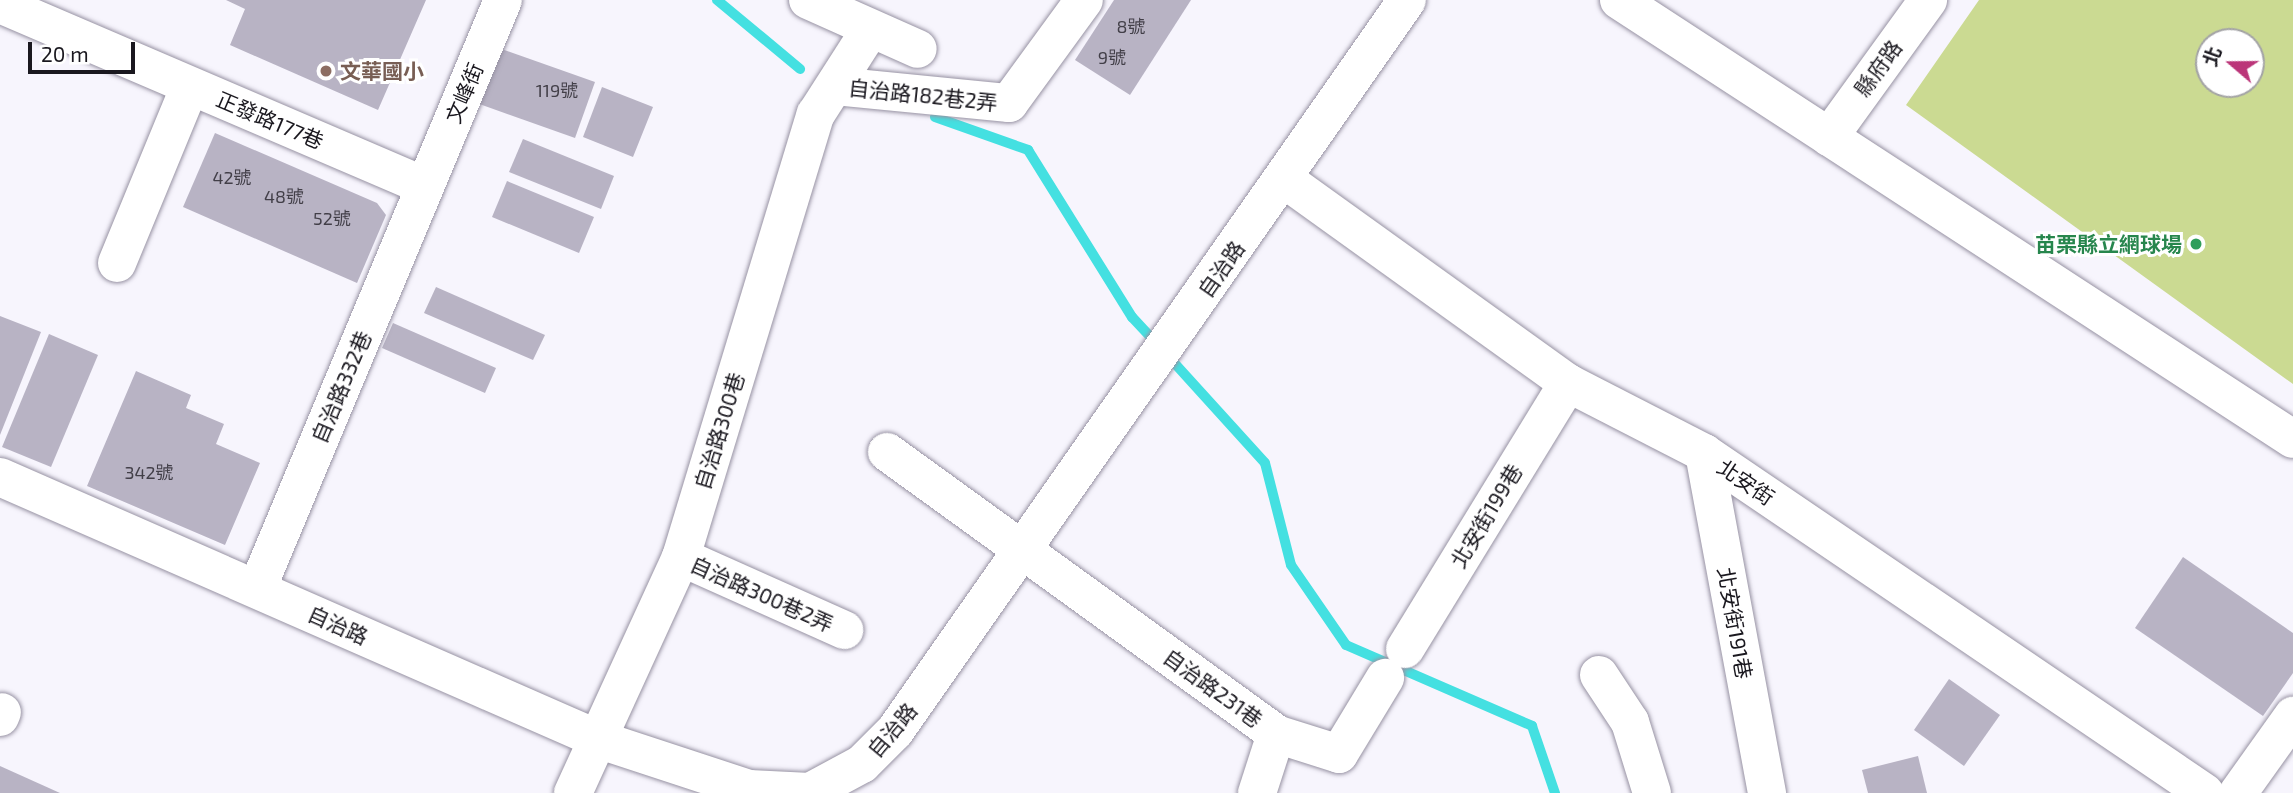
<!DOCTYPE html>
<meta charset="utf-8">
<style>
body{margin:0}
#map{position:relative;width:2293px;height:793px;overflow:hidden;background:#f7f5fd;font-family:"Exo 2","Noto Sans TC",sans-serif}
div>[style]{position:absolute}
.green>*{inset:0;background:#cbda92}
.stream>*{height:10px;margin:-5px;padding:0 5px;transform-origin:5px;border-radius:5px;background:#44e0e1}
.building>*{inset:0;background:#b8b3c4}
.roads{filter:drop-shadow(0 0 2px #9792a3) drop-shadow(0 0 2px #9792a3)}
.minor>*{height:38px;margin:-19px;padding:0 19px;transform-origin:19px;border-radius:19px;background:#fff}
.dots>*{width:19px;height:19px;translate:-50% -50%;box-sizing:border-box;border:4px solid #fff;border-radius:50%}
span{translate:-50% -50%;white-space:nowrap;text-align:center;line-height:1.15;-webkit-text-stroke:6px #fff;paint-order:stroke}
.number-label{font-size:18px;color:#423f48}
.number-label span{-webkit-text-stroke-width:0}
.street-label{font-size:21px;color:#1a181f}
.education-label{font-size:21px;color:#785e54;font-weight:700}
.left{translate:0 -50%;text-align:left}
.leisure-label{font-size:21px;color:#27864d;font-weight:700}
.right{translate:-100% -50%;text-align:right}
.north{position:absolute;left:2195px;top:28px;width:70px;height:70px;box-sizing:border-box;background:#fff;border:2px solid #a3a3a5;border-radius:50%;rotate:290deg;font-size:19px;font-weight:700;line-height:28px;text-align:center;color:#1a181f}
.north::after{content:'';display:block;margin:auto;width:24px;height:32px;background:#bb3579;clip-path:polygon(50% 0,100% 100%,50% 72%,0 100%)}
.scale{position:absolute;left:28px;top:42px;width:107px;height:32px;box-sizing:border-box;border:4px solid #1a181f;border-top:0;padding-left:9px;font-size:21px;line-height:24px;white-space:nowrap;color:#1a181f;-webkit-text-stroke:5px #fff;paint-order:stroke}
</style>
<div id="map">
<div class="green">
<i style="clip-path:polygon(evenodd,1979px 0,2293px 0,2293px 384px,1906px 105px,1979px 0,2209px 42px,2251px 42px,2251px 84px,2209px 84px,2209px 42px)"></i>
</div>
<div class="stream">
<i style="left:717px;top:0;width:108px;rotate:39.7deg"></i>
<i style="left:935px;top:117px;width:99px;rotate:19.5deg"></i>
<i style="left:1028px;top:150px;width:197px;rotate:58.1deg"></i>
<i style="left:1132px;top:317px;width:37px;rotate:47deg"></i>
<i style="left:1168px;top:356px;width:144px;rotate:47.8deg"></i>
<i style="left:1265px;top:463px;width:105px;rotate:75.7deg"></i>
<i style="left:1291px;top:565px;width:97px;rotate:55.5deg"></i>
<i style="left:1346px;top:645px;width:203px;rotate:23.5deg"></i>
<i style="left:1532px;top:726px;width:71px;rotate:71.1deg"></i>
</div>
<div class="building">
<i style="clip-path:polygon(226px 0,426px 0,378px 110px,230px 45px,245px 9px)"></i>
<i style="clip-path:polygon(1114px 0,1191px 0,1130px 95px,1075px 60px)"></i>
<i style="clip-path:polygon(490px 45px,595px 82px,575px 138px,471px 101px)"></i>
<i style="clip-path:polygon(602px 87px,653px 107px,633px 157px,583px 137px)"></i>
<i style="clip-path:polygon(215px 133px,377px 203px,386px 215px,357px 283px,183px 207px)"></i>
<i style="clip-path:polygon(523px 139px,614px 176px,601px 209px,509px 172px)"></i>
<i style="clip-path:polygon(507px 181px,594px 217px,579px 253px,492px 217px)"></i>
<i style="clip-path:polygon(436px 287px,545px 335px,533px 360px,424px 313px)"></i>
<i style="clip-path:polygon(0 316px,41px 332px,0 435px)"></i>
<i style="clip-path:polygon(393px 323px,496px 368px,485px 393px,382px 348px)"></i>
<i style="clip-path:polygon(49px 334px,98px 355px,51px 467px,2px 447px)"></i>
<i style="clip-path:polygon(136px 371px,191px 395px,186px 408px,224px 424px,216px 444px,260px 463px,225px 545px,87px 486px)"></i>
<i style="clip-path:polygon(2183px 557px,2293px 633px,2293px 673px,2263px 716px,2135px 628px)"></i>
<i style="clip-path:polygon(1949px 679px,2000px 715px,1964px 766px,1914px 730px)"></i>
<i style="clip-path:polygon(1918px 756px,1927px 793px,1868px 793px,1862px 770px)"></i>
<i style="clip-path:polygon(0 766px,60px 793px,0 793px)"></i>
</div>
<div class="roads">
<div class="minor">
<i style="left:808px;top:0;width:120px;rotate:24deg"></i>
<i style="left:1619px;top:0;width:804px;rotate:33.08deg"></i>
<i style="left:0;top:4px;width:461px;rotate:23.2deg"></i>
<i style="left:835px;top:86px;width:175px;rotate:5.6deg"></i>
<i style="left:1009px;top:103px;width:127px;rotate:-53.9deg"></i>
<i style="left:1829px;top:137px;width:169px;rotate:-54.1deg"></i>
<i style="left:1284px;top:179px;width:350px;rotate:35.7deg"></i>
<i style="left:1568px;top:383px;width:153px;rotate:27.2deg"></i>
<i style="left:1704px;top:453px;width:605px;rotate:34.16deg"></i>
<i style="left:117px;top:263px;width:191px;rotate:-67.6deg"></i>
<i style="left:887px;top:452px;width:480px;rotate:35.9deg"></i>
<i style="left:1276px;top:734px;width:66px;rotate:17.6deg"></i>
<i style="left:1339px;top:754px;width:89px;rotate:-58.8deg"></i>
<i style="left:1704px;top:453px;width:346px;rotate:79.5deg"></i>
<i style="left:0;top:477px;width:655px;rotate:23.67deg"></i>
<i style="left:600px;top:740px;width:157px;rotate:18.2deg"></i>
<i style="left:749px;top:789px;width:61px;rotate:2.8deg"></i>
<i style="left:810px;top:792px;width:59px;rotate:-28.3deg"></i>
<i style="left:862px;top:764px;width:47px;rotate:-45deg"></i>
<i style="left:895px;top:731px;width:892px;rotate:-54.99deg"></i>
<i style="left:681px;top:557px;width:179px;rotate:24.1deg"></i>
<i style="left:257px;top:589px;width:638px;rotate:-67.33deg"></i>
<i style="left:1405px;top:649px;width:312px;rotate:-58.5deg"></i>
<i style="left:1599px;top:675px;width:56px;rotate:56.6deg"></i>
<i style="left:1630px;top:722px;width:74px;rotate:72.8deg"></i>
<i style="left:0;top:717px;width:5px;rotate:-68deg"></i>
<i style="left:573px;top:793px;width:260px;rotate:-65.4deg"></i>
<i style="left:681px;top:557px;width:463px;rotate:-73.1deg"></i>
<i style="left:816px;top:114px;width:100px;rotate:-57.3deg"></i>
<i style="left:1257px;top:793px;width:62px;rotate:-72.1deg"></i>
<i style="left:2238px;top:793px;width:95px;rotate:-54.5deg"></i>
</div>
</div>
<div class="dots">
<i style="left:326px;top:71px;background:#8d6e63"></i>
<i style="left:2196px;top:244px;background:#2e9e5b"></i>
</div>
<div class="number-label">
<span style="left:1131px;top:26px">8號</span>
<span style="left:1112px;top:57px">9號</span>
<span style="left:557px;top:90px">119號</span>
<span style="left:232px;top:177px">42號</span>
<span style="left:284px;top:196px">48號</span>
<span style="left:332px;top:218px">52號</span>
<span style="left:149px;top:472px">342號</span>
</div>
<div class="street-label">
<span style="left:1878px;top:68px;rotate:-54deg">縣府路</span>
<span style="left:464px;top:93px;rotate:-67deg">文峰街</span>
<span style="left:923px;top:95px;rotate:6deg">自治路182巷2弄</span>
<span style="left:270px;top:120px;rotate:23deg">正發路177巷</span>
<span style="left:1221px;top:269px;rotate:-55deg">自治路</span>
<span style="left:341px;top:387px;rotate:-67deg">自治路332巷</span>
<span style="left:719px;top:431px;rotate:-73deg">自治路300巷</span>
<span style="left:1746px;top:482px;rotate:34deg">北安街</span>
<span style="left:1486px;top:516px;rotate:-59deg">北安街199巷</span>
<span style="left:762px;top:594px;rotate:24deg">自治路300巷2弄</span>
<span style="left:1735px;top:623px;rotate:80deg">北安街191巷</span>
<span style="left:338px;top:625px;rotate:24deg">自治路</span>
<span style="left:1213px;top:688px;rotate:36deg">自治路231巷</span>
<span style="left:892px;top:730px;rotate:-50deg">自治路</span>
</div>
<div class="education-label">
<span class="left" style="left:340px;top:71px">文華國小</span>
</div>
<div class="leisure-label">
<span class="right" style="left:2182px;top:244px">苗栗縣立網球場</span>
</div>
<div class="north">北</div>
<div class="scale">20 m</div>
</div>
